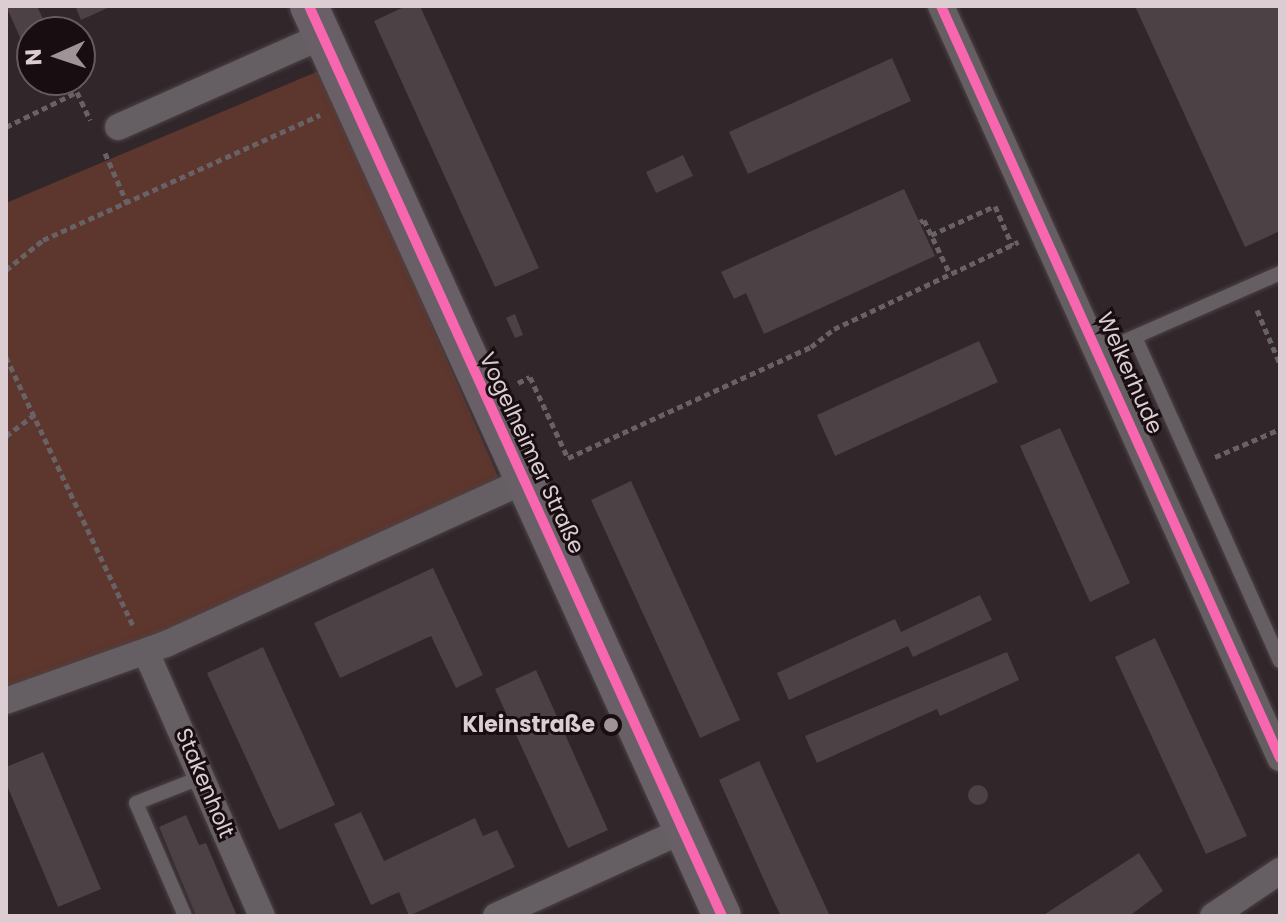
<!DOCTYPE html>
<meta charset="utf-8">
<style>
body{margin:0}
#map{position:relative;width:1286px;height:922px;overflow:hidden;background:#31262a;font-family:Poppins,sans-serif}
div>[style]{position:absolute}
.green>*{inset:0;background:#5d362d}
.building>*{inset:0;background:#4c4144}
.round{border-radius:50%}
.path>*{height:5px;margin-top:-2.5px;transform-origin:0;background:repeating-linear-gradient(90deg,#686165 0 6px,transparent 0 10px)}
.roads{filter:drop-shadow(0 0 2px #4c4246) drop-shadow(0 0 2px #4c4246)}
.lane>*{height:14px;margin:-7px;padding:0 7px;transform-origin:7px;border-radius:7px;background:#655e62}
.street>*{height:26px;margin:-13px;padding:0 13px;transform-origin:13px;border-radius:13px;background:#655e62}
.secondary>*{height:38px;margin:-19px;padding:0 19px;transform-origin:19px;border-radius:19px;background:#686066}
.cycleway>*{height:10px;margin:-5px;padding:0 5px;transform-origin:5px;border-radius:5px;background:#f766af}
.dots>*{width:22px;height:22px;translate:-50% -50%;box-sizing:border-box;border:4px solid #180e11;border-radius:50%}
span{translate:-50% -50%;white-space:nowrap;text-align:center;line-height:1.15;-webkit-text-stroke:6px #180e11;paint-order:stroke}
.street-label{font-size:22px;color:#dccdd2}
.poi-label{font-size:22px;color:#dccdd2;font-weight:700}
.right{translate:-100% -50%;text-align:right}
.frame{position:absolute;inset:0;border:8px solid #dccdd2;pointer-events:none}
.north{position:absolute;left:16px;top:16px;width:80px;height:80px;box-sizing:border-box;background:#180e11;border:2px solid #665a5e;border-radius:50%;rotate:267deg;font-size:22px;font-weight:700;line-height:32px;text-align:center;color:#dccdd2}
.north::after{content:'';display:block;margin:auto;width:28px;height:36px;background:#a09397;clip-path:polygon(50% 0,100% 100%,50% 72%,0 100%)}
</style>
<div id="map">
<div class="green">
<i style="clip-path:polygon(321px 70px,499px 479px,166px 639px,6px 694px,6px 203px)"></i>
</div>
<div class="building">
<i style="clip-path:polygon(6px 6px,37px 6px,44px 21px,49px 32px,32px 32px,32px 64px)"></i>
<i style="clip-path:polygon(75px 6px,112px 6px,81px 20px)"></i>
<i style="clip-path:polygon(406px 6px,420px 6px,539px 268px,495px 287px,374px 21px)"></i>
<i style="clip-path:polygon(1135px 6px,1280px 6px,1280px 231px,1245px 247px)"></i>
<i style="clip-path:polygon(892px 58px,911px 101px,748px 174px,729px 132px)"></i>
<i style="clip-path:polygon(683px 155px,693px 176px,656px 193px,646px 172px)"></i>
<i style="clip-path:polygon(904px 189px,935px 256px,764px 334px,746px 293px,734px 299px,721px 272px)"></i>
<i style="clip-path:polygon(515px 314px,523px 335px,515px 338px,506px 318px)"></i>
<i style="clip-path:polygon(979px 341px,998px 382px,835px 456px,817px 415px)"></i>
<i style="clip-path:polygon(1060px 428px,1130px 583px,1090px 602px,1020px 446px)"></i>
<i style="clip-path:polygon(631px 481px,740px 720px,700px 738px,591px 500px)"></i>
<i style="clip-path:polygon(433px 568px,483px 675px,456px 688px,431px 636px,340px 678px,314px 623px)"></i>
<i style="clip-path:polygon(980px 595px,992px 620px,913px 657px,908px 646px,789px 700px,777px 673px,895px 619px,901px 632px)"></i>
<i style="clip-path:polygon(1155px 638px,1247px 836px,1206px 854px,1115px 657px)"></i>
<i style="clip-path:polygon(263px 647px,335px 805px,279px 830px,207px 673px)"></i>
<i style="clip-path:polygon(1007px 652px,1019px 680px,940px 716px,937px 709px,817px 763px,805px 736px)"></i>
<i style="clip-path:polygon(536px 670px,608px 830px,568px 848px,495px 689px)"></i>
<i style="clip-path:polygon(43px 752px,101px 889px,58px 907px,6px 783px,6px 767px)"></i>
<i style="clip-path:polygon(759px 761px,794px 838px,830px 916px,781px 916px,772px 898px,719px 780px)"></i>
<i class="round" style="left:968px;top:785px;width:20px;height:20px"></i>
<i style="clip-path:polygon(361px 812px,384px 861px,475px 818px,483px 836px,497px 830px,515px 867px,409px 916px,399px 892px,371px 905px,334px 824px)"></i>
<i style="clip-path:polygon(186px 815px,199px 845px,206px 843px,237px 916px,196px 916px,159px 827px)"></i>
<i style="clip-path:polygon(1139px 853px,1163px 891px,1129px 916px,1042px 916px)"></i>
</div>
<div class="path">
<i style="left:6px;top:127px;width:79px;rotate:-26.2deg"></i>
<i style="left:77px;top:92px;width:31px;rotate:65deg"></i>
<i style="left:105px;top:153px;width:55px;rotate:66.3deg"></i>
<i style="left:920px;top:222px;width:4px;rotate:-27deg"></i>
<i style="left:924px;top:220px;width:60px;rotate:64.3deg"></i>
<i style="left:931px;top:235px;width:70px;rotate:-24.4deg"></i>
<i style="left:995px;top:206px;width:43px;rotate:66.4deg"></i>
<i style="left:6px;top:270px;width:48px;rotate:-39deg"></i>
<i style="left:43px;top:240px;width:304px;rotate:-24.3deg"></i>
<i style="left:1257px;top:310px;width:59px;rotate:66.9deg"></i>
<i style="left:6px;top:357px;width:297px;rotate:64.7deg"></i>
<i style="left:518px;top:383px;width:13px;rotate:-27deg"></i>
<i style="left:530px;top:377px;width:89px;rotate:64.9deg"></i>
<i style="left:568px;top:458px;width:267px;rotate:-24.6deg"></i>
<i style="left:811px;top:347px;width:29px;rotate:-38deg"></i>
<i style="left:834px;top:329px;width:204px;rotate:-25.3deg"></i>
<i style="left:6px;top:436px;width:38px;rotate:-37deg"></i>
<i style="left:1215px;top:457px;width:71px;rotate:-23.3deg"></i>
</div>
<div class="roads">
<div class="lane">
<i style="left:1135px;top:337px;width:355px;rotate:65.9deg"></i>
<i style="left:1098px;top:353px;width:199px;rotate:-23.7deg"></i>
<i style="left:185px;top:916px;width:123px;rotate:-113.4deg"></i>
<i style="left:136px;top:803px;width:71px;rotate:-21.5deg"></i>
</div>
<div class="street">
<i style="left:941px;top:6px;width:825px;rotate:65.73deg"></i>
<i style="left:118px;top:127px;width:223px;rotate:-24deg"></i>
<i style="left:146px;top:652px;width:288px;rotate:66.3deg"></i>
<i style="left:6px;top:701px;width:170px;rotate:-19.6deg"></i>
<i style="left:166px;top:644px;width:392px;rotate:-24.5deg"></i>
<i style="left:496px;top:916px;width:205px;rotate:-24.6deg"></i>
<i style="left:1213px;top:916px;width:81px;rotate:-33.9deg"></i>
</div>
<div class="secondary">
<i style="left:309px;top:6px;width:999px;rotate:65.59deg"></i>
</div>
</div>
<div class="cycleway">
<i style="left:309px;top:6px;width:999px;rotate:65.59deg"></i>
<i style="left:941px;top:6px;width:825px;rotate:65.73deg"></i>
</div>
<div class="dots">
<i style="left:611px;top:725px;background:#a09397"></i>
</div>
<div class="street-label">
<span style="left:1130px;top:373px;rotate:66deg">Welkerhude</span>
<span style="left:532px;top:453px;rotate:65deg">Vogelheimer Straße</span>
<span style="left:205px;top:783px;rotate:67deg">Stakenholt</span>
</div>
<div class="poi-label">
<span class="right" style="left:595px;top:725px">Kleinstraße</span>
</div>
<div class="frame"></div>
<div class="north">N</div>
</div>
